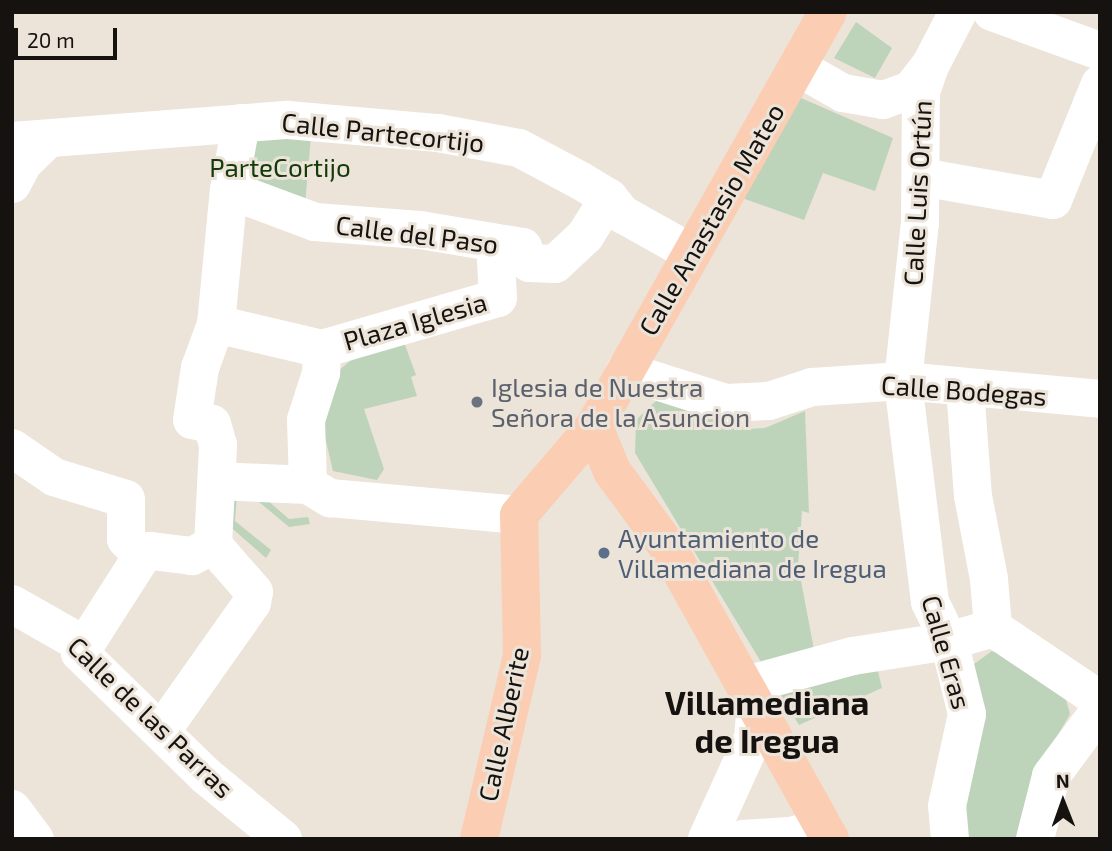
<!DOCTYPE html>
<meta charset="utf-8">
<style>
body{margin:0}
#map{position:relative;width:1112px;height:851px;overflow:hidden;background:#ece3d9;font-family:"Exo 2",sans-serif}
div>[style]{position:absolute}
.green>*{inset:0;background:#bed4ba}
.minor>*{height:38px;margin:-19px;padding:0 19px;transform-origin:19px;border-radius:19px;background:#fff}
.major>*{height:38px;margin:-19px;padding:0 19px;transform-origin:19px;border-radius:19px;background:#fbcdb3}
.dots>*{width:19px;height:19px;translate:-50% -50%;box-sizing:border-box;border:4px solid #ece3d9;border-radius:50%}
span{translate:-50% -50%;white-space:nowrap;text-align:center;line-height:1.15;-webkit-text-stroke:6px #ece3d9;paint-order:stroke}
.street-label{font-size:26px;color:#15120f}
.park-label{font-size:26px;color:#133a09}
.worship-label{font-size:26px;color:#5b616d}
.left{translate:0 -50%;text-align:left}
.service-label{font-size:26px;color:#4e5e75}
.district-label{font-size:33px;color:#15120f;font-weight:700}
.frame{position:absolute;inset:0;border:14px solid #15120f;pointer-events:none}
.north{position:absolute;left:1028px;top:767px;width:70px;height:70px;-webkit-text-stroke:5px #ece3d9;paint-order:stroke;rotate:359deg;font-size:19px;font-weight:700;line-height:28px;text-align:center;color:#15120f}
.north::after{content:'';display:block;margin:auto;width:24px;height:32px;background:#15120f;clip-path:polygon(50% 0,100% 100%,50% 72%,0 100%)}
.scale{position:absolute;left:14px;top:28px;width:103px;height:32px;box-sizing:border-box;border:4px solid #15120f;border-top:0;padding-left:9px;font-size:21px;line-height:24px;white-space:nowrap;color:#15120f;-webkit-text-stroke:5px #ece3d9;paint-order:stroke}
</style>
<div id="map">
<div class="green">
<i style="clip-path:polygon(856px 22px,892px 48px,875px 78px,834px 58px)"></i>
<i style="clip-path:polygon(794px 95px,893px 138px,875px 191px,823px 173px,804px 220px,742px 198px)"></i>
<i style="clip-path:polygon(250px 135px,311px 136px,305px 205px,243px 188px)"></i>
<i style="clip-path:polygon(401px 334px,416px 375px,411px 377px,417px 396px,364px 409px,384px 469px,377px 480px,333px 471px,321px 420px,337px 372px,356px 356px)"></i>
<i style="clip-path:polygon(657px 400px,749px 429px,765px 428px,805px 411px,809px 513px,802px 511px,798px 565px,815px 655px,872px 647px,882px 688px,799px 725px,635px 453px,636px 420px)"></i>
<i style="clip-path:polygon(251px 486px,289px 519px,308px 517px,310px 524px,289px 527px,246px 491px)"></i>
<i style="clip-path:polygon(229px 495px,237px 495px,235px 521px,271px 550px,266px 558px,227px 524px)"></i>
<i style="clip-path:polygon(992px 651px,1061px 682px,1070px 714px,1035px 775px,1026px 839px,962px 839px,960px 806px,974px 664px)"></i>
</div>
<div class="minor">
<i style="left:992px;top:12px;width:115px;rotate:19.9deg"></i>
<i style="left:799px;top:68px;width:51px;rotate:29.6deg"></i>
<i style="left:843px;top:93px;width:41px;rotate:9.9deg"></i>
<i style="left:883px;top:100px;width:30px;rotate:-20deg"></i>
<i style="left:911px;top:90px;width:31px;rotate:-52deg"></i>
<i style="left:12px;top:141px;width:277px;rotate:-4.4deg"></i>
<i style="left:288px;top:120px;width:151px;rotate:5deg"></i>
<i style="left:438px;top:133px;width:82px;rotate:10.5deg"></i>
<i style="left:519px;top:148px;width:70px;rotate:28deg"></i>
<i style="left:581px;top:181px;width:33px;rotate:31deg"></i>
<i style="left:609px;top:198px;width:21px;rotate:51deg"></i>
<i style="left:622px;top:214px;width:78px;rotate:29.2deg"></i>
<i style="left:921px;top:177px;width:134px;rotate:9.9deg"></i>
<i style="left:1053px;top:200px;width:125px;rotate:-67.9deg"></i>
<i style="left:12px;top:184px;width:24px;rotate:-62deg"></i>
<i style="left:23px;top:163px;width:32px;rotate:-44deg"></i>
<i style="left:229px;top:190px;width:92px;rotate:20.4deg"></i>
<i style="left:315px;top:222px;width:105px;rotate:4.4deg"></i>
<i style="left:420px;top:230px;width:104px;rotate:9.4deg"></i>
<i style="left:523px;top:247px;width:17px;rotate:69deg"></i>
<i style="left:529px;top:263px;width:26px;rotate:2deg"></i>
<i style="left:555px;top:264px;width:41px;rotate:-43deg"></i>
<i style="left:585px;top:236px;width:45px;rotate:-57.7deg"></i>
<i style="left:216px;top:324px;width:109px;rotate:13.3deg"></i>
<i style="left:322px;top:349px;width:24px;rotate:92deg"></i>
<i style="left:321px;top:373px;width:49px;rotate:107.7deg"></i>
<i style="left:306px;top:420px;width:65px;rotate:88.2deg"></i>
<i style="left:322px;top:349px;width:183px;rotate:-16.2deg"></i>
<i style="left:498px;top:298px;width:55px;rotate:-93.1deg"></i>
<i style="left:625px;top:371px;width:106px;rotate:17.6deg"></i>
<i style="left:726px;top:403px;width:43px;rotate:-2.7deg"></i>
<i style="left:769px;top:401px;width:45px;rotate:-18deg"></i>
<i style="left:812px;top:387px;width:91px;rotate:-3.8deg"></i>
<i style="left:903px;top:381px;width:198px;rotate:5.2deg"></i>
<i style="left:965px;top:388px;width:108px;rotate:85.8deg"></i>
<i style="left:973px;top:496px;width:85px;rotate:79.1deg"></i>
<i style="left:989px;top:579px;width:49px;rotate:85.3deg"></i>
<i style="left:12px;top:448px;width:51px;rotate:34.6deg"></i>
<i style="left:54px;top:477px;width:75px;rotate:17deg"></i>
<i style="left:126px;top:499px;width:40px;rotate:90deg"></i>
<i style="left:126px;top:539px;width:23px;rotate:47deg"></i>
<i style="left:217px;top:481px;width:91px;rotate:2.5deg"></i>
<i style="left:308px;top:485px;width:26px;rotate:31deg"></i>
<i style="left:330px;top:498px;width:190px;rotate:5.1deg"></i>
<i style="left:213px;top:545px;width:24px;rotate:152deg"></i>
<i style="left:192px;top:556px;width:41px;rotate:-173deg"></i>
<i style="left:151px;top:551px;width:10px;rotate:151deg"></i>
<i style="left:142px;top:556px;width:115px;rotate:122.6deg"></i>
<i style="left:80px;top:653px;width:175px;rotate:44.3deg"></i>
<i style="left:205px;top:775px;width:101px;rotate:39.4deg"></i>
<i style="left:213px;top:545px;width:100px;rotate:-87.1deg"></i>
<i style="left:218px;top:445px;width:22px;rotate:-106deg"></i>
<i style="left:212px;top:424px;width:20px;rotate:-169deg"></i>
<i style="left:192px;top:420px;width:53px;rotate:-81.3deg"></i>
<i style="left:200px;top:368px;width:47px;rotate:-70deg"></i>
<i style="left:216px;top:324px;width:135px;rotate:-84.5deg"></i>
<i style="left:229px;top:190px;width:68px;rotate:-79.8deg"></i>
<i style="left:12px;top:604px;width:83px;rotate:29.7deg"></i>
<i style="left:746px;top:685px;width:111px;rotate:-15.2deg"></i>
<i style="left:853px;top:656px;width:97px;rotate:-8.9deg"></i>
<i style="left:949px;top:641px;width:46px;rotate:-16.5deg"></i>
<i style="left:993px;top:628px;width:129px;rotate:33.9deg"></i>
<i style="left:163px;top:729px;width:154px;rotate:-54.8deg"></i>
<i style="left:252px;top:603px;width:11px;rotate:-80deg"></i>
<i style="left:254px;top:592px;width:62px;rotate:-131.1deg"></i>
<i style="left:12px;top:809px;width:38px;rotate:53deg"></i>
<i style="left:707px;top:839px;width:111px;rotate:-65.5deg"></i>
<i style="left:753px;top:738px;width:35px;rotate:-85deg"></i>
<i style="left:743px;top:839px;width:47px;rotate:-3.7deg"></i>
<i style="left:790px;top:836px;width:35px;rotate:-13deg"></i>
<i style="left:950px;top:839px;width:33px;rotate:-95deg"></i>
<i style="left:947px;top:806px;width:94px;rotate:-77.7deg"></i>
<i style="left:967px;top:714px;width:75px;rotate:-103.9deg"></i>
<i style="left:949px;top:641px;width:43px;rotate:-116deg"></i>
<i style="left:930px;top:602px;width:223px;rotate:-97deg"></i>
<i style="left:903px;top:381px;width:159px;rotate:-83.9deg"></i>
<i style="left:920px;top:223px;width:131px;rotate:-89.6deg"></i>
<i style="left:921px;top:92px;width:28px;rotate:-71deg"></i>
<i style="left:930px;top:66px;width:61px;rotate:-62.6deg"></i>
<i style="left:1035px;top:839px;width:65px;rotate:-75.7deg"></i>
<i style="left:1051px;top:776px;width:82px;rotate:-53.4deg"></i>
</div>
<div class="major">
<i style="left:594px;top:427px;width:48px;rotate:67.8deg"></i>
<i style="left:612px;top:471px;width:93px;rotate:53.7deg"></i>
<i style="left:667px;top:546px;width:335px;rotate:60.9deg"></i>
<i style="left:479px;top:839px;width:189px;rotate:-76.8deg"></i>
<i style="left:522px;top:655px;width:140px;rotate:-91.2deg"></i>
<i style="left:519px;top:515px;width:116px;rotate:-49.6deg"></i>
<i style="left:594px;top:427px;width:476px;rotate:-60.6deg"></i>
</div>
<div class="dots">
<i style="left:477px;top:402px;background:#6b7280"></i>
<i style="left:604px;top:553px;background:#5c6f8a"></i>
</div>
<div class="street-label">
<span style="left:383px;top:132px;rotate:6deg">Calle Partecortijo</span>
<span style="left:917px;top:193px;rotate:-87deg">Calle Luis Ortún</span>
<span style="left:711px;top:219px;rotate:-60deg">Calle Anastasio Mateo</span>
<span style="left:417px;top:234px;rotate:7deg">Calle del Paso</span>
<span style="left:415px;top:321px;rotate:-16deg">Plaza Iglesia</span>
<span style="left:964px;top:390px;rotate:4deg">Calle Bodegas</span>
<span style="left:947px;top:652px;rotate:74deg">Calle Eras</span>
<span style="left:151px;top:717px;rotate:44deg">Calle de las Parras</span>
<span style="left:503px;top:724px;rotate:-78deg">Calle Alberite</span>
</div>
<div class="park-label">
<span style="left:280px;top:167px">ParteCortijo</span>
</div>
<div class="worship-label">
<span class="left" style="left:491px;top:402px">Iglesia de Nuestra<br>Señora de la Asuncion</span>
</div>
<div class="service-label">
<span class="left" style="left:618px;top:553px">Ayuntamiento de<br>Villamediana de Iregua</span>
</div>
<div class="district-label">
<span style="left:767px;top:722px">Villamediana<br>de Iregua</span>
</div>
<div class="frame"></div>
<div class="north">N</div>
<div class="scale">20 m</div>
</div>
